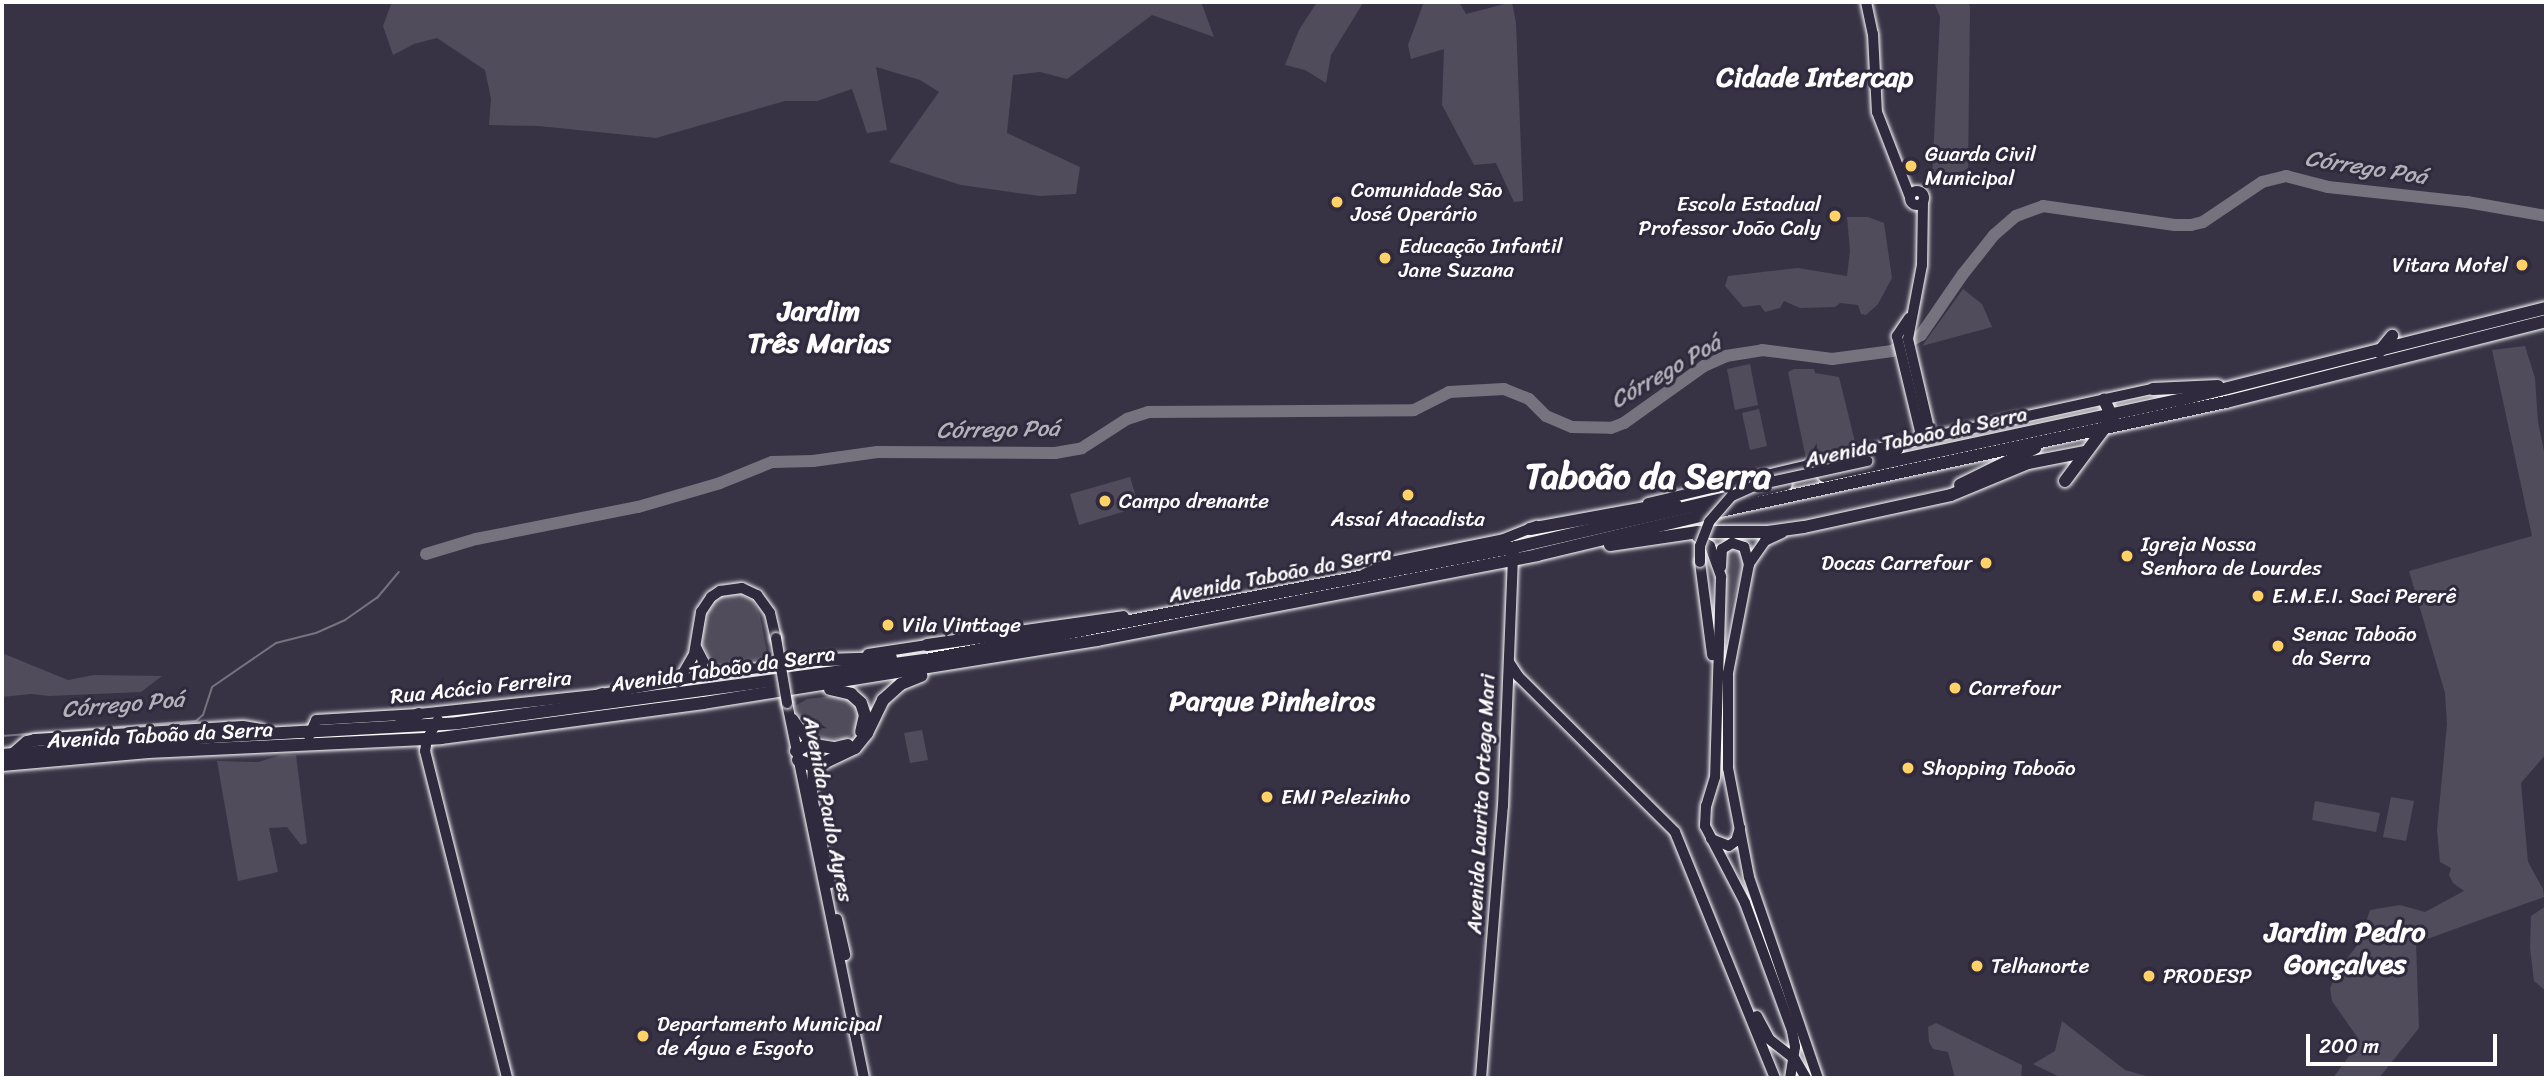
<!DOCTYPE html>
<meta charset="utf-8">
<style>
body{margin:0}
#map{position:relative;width:2548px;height:1080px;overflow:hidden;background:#373345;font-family:Sriracha,sans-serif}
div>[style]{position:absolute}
.green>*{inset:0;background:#514c5c}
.stream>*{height:2px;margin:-1px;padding:0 1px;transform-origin:1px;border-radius:1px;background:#76737f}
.river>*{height:12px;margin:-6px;padding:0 6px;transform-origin:6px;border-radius:6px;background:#76737f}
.roads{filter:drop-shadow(0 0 2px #fff) drop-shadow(0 0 2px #fff)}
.major>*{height:10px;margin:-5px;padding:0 5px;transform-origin:5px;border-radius:5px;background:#2f2a3d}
.major>.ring{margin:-5px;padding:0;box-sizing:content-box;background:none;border:10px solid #2f2a3d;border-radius:50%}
.highway>*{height:12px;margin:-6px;padding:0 6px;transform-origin:6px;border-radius:6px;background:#2f2a3d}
.bridges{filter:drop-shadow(0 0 2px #fff) drop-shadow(0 0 2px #fff)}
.major-bridge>*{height:10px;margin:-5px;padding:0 5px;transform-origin:5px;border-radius:5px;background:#2f2a3d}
.dots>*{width:19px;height:19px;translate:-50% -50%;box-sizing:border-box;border:4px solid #2f2a3d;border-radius:50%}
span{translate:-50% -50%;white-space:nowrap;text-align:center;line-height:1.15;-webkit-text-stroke:6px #2f2a3d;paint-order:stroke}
.poi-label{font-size:21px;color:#fff}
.left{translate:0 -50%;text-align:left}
.right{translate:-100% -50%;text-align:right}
.street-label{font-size:21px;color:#fff}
.water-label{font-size:23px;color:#b4b2b9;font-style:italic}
.district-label{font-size:28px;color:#fff;font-weight:700}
.town-label{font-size:35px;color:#fff;font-weight:700}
.frame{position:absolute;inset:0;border:4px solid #fff;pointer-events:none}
.scale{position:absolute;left:2306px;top:1034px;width:191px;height:32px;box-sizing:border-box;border:4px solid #fff;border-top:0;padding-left:9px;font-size:21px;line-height:24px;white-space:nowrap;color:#fff;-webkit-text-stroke:5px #2f2a3d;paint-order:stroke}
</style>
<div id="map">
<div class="green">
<i style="clip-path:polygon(392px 2px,1201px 2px,1214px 37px,1152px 15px,1067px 79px,1040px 72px,1013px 75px,1007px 133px,1080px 167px,1076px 194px,1040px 196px,961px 185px,889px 162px,939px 92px,920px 80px,876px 67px,887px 130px,867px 133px,852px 89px,817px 101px,785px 101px,656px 138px,539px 126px,489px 125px,491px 99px,485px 70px,437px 38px,414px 44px,393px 55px,383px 26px)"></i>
<i style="clip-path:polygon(1317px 2px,1408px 2px,1363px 3px,1331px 55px,1326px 83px,1305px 70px,1285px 65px,1299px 30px)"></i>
<i style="clip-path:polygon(1424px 2px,1459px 2px,1466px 14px,1512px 2px,1516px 23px,1523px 201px,1514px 202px,1496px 163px,1474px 165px,1442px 105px,1444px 49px,1411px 59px,1408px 45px)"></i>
<i style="clip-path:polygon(1934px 2px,1969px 2px,1970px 8px,1968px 170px,1932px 178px,1940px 17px)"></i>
<i style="clip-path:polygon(1847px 217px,1868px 217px,1884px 223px,1892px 278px,1878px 304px,1866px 315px,1861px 314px,1858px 305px,1840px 303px,1835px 307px,1800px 308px,1784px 301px,1780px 308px,1765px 312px,1760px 305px,1743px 307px,1725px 286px,1728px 276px,1798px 268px,1847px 276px,1850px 251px)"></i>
<i style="clip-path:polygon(1963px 289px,1982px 304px,1992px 327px,1922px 346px)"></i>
<i style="clip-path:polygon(2525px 346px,2535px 378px,2538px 422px,2546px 461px,2546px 754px,2521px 783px,2528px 862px,2543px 889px,2544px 897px,2416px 943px,2419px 1028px,2379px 1078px,2333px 1078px,2360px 1041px,2332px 1001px,2330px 988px,2338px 970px,2359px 943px,2370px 910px,2400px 905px,2425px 912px,2464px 891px,2453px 883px,2449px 875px,2451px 868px,2440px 862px,2437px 830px,2447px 724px,2445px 693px,2409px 571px,2532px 536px,2492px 350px)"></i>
<i style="clip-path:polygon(1750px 364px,1758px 405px,1735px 410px,1727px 369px)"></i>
<i style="clip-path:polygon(1794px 369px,1814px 369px,1815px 373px,1839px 377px,1857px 450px,1806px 459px,1788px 372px)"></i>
<i style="clip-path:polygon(1759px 409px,1767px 446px,1750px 450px,1742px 413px)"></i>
<i style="clip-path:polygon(1130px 477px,1139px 507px,1079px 525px,1070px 494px)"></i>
<i style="clip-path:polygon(1731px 550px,1744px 552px,1744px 562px,1730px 612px,1727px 641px,1723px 642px,1725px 557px)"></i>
<i style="clip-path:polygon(722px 593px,743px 593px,752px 599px,760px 616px,768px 658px,719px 665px,710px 660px,700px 638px,703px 619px,712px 602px)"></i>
<i style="clip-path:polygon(2px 653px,68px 680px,94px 675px,162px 676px,141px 692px,49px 696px,31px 694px,2px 697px)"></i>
<i style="clip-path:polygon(840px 695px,849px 698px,859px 708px,859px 730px,845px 740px,825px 738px,814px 734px,796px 713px,795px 706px,807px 699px)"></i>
<i style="clip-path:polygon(922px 730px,928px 760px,910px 763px,904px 733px)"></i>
<i style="clip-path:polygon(282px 755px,296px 755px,307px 843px,301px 845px,287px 827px,269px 828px,278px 872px,238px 881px,217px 761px,258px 762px)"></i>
<i style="clip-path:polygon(2391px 797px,2414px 801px,2406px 841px,2383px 837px)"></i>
<i style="clip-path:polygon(2315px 801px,2380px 813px,2376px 832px,2312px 820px)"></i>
<i style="clip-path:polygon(2546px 906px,2546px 991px,2534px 981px,2530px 948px,2531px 916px)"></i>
<i style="clip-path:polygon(2062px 1021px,2125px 1070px,2153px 1078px,2062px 1078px,2033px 1064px,2055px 1051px)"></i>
<i style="clip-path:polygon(1936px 1023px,2022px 1065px,2021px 1078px,1955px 1078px,1948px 1052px,1933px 1049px,1929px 1042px,1928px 1027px)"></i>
</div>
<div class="stream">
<i style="left:2px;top:736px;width:195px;rotate:-4.4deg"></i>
<i style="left:196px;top:721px;width:9px;rotate:-41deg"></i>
<i style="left:203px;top:715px;width:29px;rotate:-72deg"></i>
<i style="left:212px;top:687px;width:78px;rotate:-34.5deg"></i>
<i style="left:276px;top:643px;width:41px;rotate:-14deg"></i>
<i style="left:316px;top:633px;width:32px;rotate:-24deg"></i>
<i style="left:345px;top:620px;width:39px;rotate:-35deg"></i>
<i style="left:377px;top:598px;width:34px;rotate:-50deg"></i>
</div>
<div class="river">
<i style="left:426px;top:554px;width:52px;rotate:-16.7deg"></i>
<i style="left:476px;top:539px;width:165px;rotate:-11.2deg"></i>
<i style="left:638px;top:507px;width:85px;rotate:-16.3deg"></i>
<i style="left:720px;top:483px;width:56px;rotate:-22deg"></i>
<i style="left:772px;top:462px;width:41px;rotate:-1.4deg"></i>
<i style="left:813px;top:461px;width:65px;rotate:-8deg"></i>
<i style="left:877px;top:452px;width:178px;rotate:0.3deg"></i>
<i style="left:1055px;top:453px;width:27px;rotate:-10deg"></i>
<i style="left:1082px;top:448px;width:54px;rotate:-32.8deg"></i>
<i style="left:1127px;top:419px;width:22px;rotate:-18deg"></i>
<i style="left:1148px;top:412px;width:266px;rotate:-0.4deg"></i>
<i style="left:1414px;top:410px;width:39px;rotate:-27deg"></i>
<i style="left:1449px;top:392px;width:55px;rotate:-3.1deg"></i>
<i style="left:1504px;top:389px;width:27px;rotate:22deg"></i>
<i style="left:1529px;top:399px;width:24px;rotate:45deg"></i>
<i style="left:1546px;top:416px;width:28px;rotate:23deg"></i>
<i style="left:1572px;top:427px;width:39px;rotate:1deg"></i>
<i style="left:1611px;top:428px;width:14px;rotate:-21deg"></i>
<i style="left:1624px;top:423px;width:98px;rotate:-35.5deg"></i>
<i style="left:1704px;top:366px;width:24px;rotate:-24deg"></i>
<i style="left:1726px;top:356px;width:36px;rotate:-9deg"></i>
<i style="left:1762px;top:350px;width:71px;rotate:7.3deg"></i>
<i style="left:1832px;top:359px;width:61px;rotate:-7.6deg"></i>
<i style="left:1892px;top:351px;width:33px;rotate:-29deg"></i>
<i style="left:1921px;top:335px;width:74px;rotate:-55.5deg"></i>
<i style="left:1963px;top:274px;width:50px;rotate:-51.5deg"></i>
<i style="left:1994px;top:235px;width:29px;rotate:-41deg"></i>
<i style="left:2016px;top:216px;width:29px;rotate:-20deg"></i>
<i style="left:2043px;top:206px;width:133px;rotate:8.2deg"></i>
<i style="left:2175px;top:225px;width:16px"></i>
<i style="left:2191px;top:225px;width:12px;rotate:-14deg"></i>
<i style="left:2203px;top:222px;width:71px;rotate:-34.1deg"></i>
<i style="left:2262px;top:182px;width:25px;rotate:-14deg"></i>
<i style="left:2286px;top:176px;width:43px;rotate:14.7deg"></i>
<i style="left:2328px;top:187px;width:140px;rotate:6.2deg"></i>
<i style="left:2467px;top:202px;width:80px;rotate:10deg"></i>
</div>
<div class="roads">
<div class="major">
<i style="left:1866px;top:2px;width:33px;rotate:78deg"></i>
<i style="left:1873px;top:34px;width:78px;rotate:87.1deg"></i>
<i style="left:1877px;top:112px;width:91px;rotate:68.8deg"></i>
<i class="ring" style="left:1910px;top:191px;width:4px;height:4px"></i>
<i style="left:1923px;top:202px;width:63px;rotate:90.9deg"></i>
<i style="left:1922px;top:265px;width:75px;rotate:100.7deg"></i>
<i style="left:1908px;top:339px;width:101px;rotate:76.8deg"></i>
<i style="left:1909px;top:318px;width:22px;rotate:124deg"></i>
<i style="left:1897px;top:336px;width:106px;rotate:76.4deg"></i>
<i style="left:1867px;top:461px;width:33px;rotate:-20deg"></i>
<i style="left:1648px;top:503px;width:221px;rotate:-13.3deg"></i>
<i style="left:1863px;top:452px;width:297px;rotate:-12.3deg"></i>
<i style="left:1782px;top:533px;width:19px;rotate:155deg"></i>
<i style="left:1765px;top:541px;width:28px;rotate:125deg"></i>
<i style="left:1749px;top:564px;width:111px;rotate:100.9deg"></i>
<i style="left:1728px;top:673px;width:95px;rotate:90deg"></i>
<i style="left:1728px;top:768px;width:111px;rotate:79.1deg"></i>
<i style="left:1749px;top:877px;width:213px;rotate:71.1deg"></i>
<i style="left:1697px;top:537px;width:16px;rotate:35deg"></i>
<i style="left:1710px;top:546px;width:33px;rotate:70deg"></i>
<i style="left:1721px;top:577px;width:200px;rotate:91.7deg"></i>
<i style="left:1715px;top:777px;width:30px;rotate:107deg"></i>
<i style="left:1706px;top:806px;width:20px;rotate:93deg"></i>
<i style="left:1705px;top:826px;width:87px;rotate:62.5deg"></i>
<i style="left:1745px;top:903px;width:136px;rotate:69.8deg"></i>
<i style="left:1792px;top:1031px;width:16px;rotate:79deg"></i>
<i style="left:1795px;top:1047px;width:31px;rotate:99deg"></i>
<i style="left:1700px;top:562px;width:94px;rotate:82.6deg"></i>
<i style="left:1721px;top:567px;width:18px;rotate:-87deg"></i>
<i style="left:1722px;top:549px;width:12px;rotate:-31deg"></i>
<i style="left:1732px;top:543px;width:13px;rotate:18deg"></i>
<i style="left:1744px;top:547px;width:18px;rotate:74deg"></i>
<i style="left:1364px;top:574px;width:30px;rotate:-24deg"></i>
<i style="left:1391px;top:562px;width:115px;rotate:-11.5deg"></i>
<i style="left:1504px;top:539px;width:35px;rotate:-22deg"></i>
<i style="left:696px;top:647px;width:16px;rotate:63deg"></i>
<i style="left:703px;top:661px;width:16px;rotate:104deg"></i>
<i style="left:868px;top:654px;width:60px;rotate:-8.7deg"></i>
<i style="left:1509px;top:662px;width:17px;rotate:57deg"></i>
<i style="left:1518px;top:676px;width:221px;rotate:44.8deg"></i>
<i style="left:1675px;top:832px;width:266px;rotate:67.9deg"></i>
<i style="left:678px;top:682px;width:32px;rotate:-60deg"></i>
<i style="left:694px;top:654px;width:43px;rotate:-80.5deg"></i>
<i style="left:701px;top:612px;width:18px;rotate:-56deg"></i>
<i style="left:711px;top:597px;width:11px;rotate:-34deg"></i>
<i style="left:720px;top:591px;width:22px;rotate:-8deg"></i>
<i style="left:742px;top:588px;width:17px;rotate:25deg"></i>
<i style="left:757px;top:595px;width:22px;rotate:54deg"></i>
<i style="left:770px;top:613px;width:26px;rotate:77deg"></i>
<i style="left:787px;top:703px;width:383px;rotate:78.4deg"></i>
<i style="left:793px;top:719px;width:35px;rotate:55deg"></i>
<i style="left:813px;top:748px;width:49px;rotate:91.2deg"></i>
<i style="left:812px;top:797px;width:88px;rotate:78.2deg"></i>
<i style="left:438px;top:720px;width:22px;rotate:120deg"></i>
<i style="left:427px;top:739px;width:12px;rotate:99deg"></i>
<i style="left:425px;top:751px;width:337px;rotate:75.9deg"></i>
<i style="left:309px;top:736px;width:17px;rotate:-66deg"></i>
<i style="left:316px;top:720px;width:103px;rotate:-3.3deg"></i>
<i style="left:419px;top:714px;width:184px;rotate:-6.2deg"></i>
<i style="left:602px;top:694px;width:119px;rotate:-10.2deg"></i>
<i style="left:719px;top:673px;width:113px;rotate:-7.1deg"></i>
<i style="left:1711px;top:839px;width:19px;rotate:21deg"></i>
<i style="left:1729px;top:846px;width:9px;rotate:-36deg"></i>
<i style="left:1736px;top:841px;width:14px;rotate:-73deg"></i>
<i style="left:837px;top:919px;width:37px;rotate:77deg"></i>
<i style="left:1757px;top:1016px;width:26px;rotate:62deg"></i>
<i style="left:1769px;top:1039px;width:33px;rotate:38deg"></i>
<i style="left:1795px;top:1059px;width:22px;rotate:60deg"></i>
<i style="left:1481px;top:1078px;width:273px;rotate:-85.4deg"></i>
<i style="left:1503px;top:806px;width:252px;rotate:-87.7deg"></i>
</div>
<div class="highway">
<i style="left:2379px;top:352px;width:21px;rotate:-51deg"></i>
<i style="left:2153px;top:389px;width:65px;rotate:-2.6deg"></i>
<i style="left:1824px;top:476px;width:364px;rotate:-12.1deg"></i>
<i style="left:2180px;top:400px;width:377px;rotate:-14.1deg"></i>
<i style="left:2065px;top:481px;width:74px;rotate:-53.3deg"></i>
<i style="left:2109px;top:422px;width:7px;rotate:-74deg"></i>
<i style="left:2111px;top:415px;width:17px;rotate:-114deg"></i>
<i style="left:1960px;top:485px;width:84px;rotate:-26.3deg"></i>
<i style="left:1530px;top:529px;width:127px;rotate:-10.4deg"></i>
<i style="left:1655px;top:506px;width:21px;rotate:-3deg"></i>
<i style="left:1610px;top:545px;width:89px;rotate:-8.4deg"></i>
<i style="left:1698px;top:532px;width:70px"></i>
<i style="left:1768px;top:532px;width:36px;rotate:-8deg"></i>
<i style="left:1804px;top:527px;width:150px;rotate:-12.3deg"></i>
<i style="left:1951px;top:495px;width:83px;rotate:-22.6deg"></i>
<i style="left:2028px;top:463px;width:57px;rotate:-11.1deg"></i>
<i style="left:927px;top:645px;width:198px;rotate:-8.1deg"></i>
<i style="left:823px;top:660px;width:68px;rotate:-1.7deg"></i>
<i style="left:830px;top:689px;width:22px;rotate:13deg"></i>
<i style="left:851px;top:694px;width:13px;rotate:42deg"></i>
<i style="left:861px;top:703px;width:13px;rotate:72deg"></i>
<i style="left:865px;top:715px;width:17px;rotate:103deg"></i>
<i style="left:580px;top:703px;width:24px;rotate:-22deg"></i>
<i style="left:398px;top:726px;width:24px;rotate:-30deg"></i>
<i style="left:796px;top:751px;width:15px;rotate:-28deg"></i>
<i style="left:809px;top:744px;width:26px;rotate:9deg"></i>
<i style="left:835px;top:748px;width:13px;rotate:-13deg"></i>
<i style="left:2px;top:755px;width:210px;rotate:-4.9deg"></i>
<i style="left:211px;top:737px;width:247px;rotate:-3.2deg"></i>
<i style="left:458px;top:723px;width:472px;rotate:-7.7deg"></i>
<i style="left:926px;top:660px;width:601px;rotate:-10.84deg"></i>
<i style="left:1516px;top:547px;width:277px;rotate:-13.1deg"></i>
<i style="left:12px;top:755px;width:20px;rotate:-41deg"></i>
<i style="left:27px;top:742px;width:8px;rotate:-14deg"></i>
<i style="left:35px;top:740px;width:208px;rotate:-3.6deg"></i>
<i style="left:243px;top:727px;width:18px;rotate:9deg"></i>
<i style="left:798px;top:760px;width:18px;rotate:22deg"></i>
<i style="left:815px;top:767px;width:44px;rotate:-25.4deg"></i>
<i style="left:855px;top:748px;width:19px;rotate:-51deg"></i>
<i style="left:867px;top:733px;width:37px;rotate:-64deg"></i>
<i style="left:883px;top:700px;width:24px;rotate:-42deg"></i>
<i style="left:901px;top:684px;width:22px;rotate:-22deg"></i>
<i style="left:2px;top:765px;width:147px;rotate:-5.1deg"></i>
<i style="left:148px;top:752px;width:293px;rotate:-2.7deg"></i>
<i style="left:441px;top:738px;width:265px;rotate:-7.6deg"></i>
<i style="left:704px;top:703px;width:398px;rotate:-9.1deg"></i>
<i style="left:1097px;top:640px;width:448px;rotate:-10.9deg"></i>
<i style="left:1537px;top:555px;width:193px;rotate:-13.5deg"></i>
<i style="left:1725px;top:510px;width:513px;rotate:-12.17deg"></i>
<i style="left:2226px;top:402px;width:330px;rotate:-14.2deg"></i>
</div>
</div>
<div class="bridges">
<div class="major-bridge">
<i style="left:1700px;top:562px;width:16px;rotate:-90deg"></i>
<i style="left:1700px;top:546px;width:26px;rotate:-69deg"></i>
<i style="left:1709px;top:522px;width:35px;rotate:-49deg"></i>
<i style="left:1732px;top:496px;width:27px;rotate:-24deg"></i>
<i style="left:1757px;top:485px;width:113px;rotate:-12.3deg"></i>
<i style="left:776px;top:638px;width:66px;rotate:80.4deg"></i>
</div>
</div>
<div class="dots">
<i style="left:1911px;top:166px;background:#ffd166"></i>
<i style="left:1337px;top:202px;background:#ffd166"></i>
<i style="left:1835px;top:216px;background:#ffd166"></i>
<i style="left:1385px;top:258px;background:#ffd166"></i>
<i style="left:2522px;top:265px;background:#ffd166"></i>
<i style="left:1408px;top:495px;background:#ffd166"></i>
<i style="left:1105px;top:501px;background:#ffd166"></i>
<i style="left:2127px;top:556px;background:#ffd166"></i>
<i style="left:1986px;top:563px;background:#ffd166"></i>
<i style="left:2258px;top:596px;background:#ffd166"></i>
<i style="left:888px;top:625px;background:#ffd166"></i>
<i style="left:2278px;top:646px;background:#ffd166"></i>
<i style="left:1955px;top:688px;background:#ffd166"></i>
<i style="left:1908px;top:768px;background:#ffd166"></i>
<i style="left:1267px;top:797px;background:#ffd166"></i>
<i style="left:1977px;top:966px;background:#ffd166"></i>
<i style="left:2149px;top:976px;background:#ffd166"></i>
<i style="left:643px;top:1036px;background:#ffd166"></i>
</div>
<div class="poi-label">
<span class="left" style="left:1925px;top:166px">Guarda Civil<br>Municipal</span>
<span class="left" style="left:1351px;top:202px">Comunidade São<br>José Operário</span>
<span class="right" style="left:1821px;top:216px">Escola Estadual<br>Professor João Caly</span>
<span class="left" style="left:1399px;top:258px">Educação Infantil<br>Jane Suzana</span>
<span class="right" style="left:2508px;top:265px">Vitara Motel</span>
<span class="left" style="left:1119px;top:501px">Campo drenante</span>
<span style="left:1408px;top:519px">Assaí Atacadista</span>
<span class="left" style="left:2141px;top:556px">Igreja Nossa<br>Senhora de Lourdes</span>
<span class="right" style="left:1972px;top:563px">Docas Carrefour</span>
<span class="left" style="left:2272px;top:596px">E.M.E.I. Saci Pererê</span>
<span class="left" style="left:902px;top:625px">Vila Vinttage</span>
<span class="left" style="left:2292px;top:646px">Senac Taboão<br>da Serra</span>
<span class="left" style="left:1969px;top:688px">Carrefour</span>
<span class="left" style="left:1922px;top:768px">Shopping Taboão</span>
<span class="left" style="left:1281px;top:797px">EMI Pelezinho</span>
<span class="left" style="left:1991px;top:966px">Telhanorte</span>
<span class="left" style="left:2163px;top:976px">PRODESP</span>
<span class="left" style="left:657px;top:1036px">Departamento Municipal<br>de Água e Esgoto</span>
</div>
<div class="street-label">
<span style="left:1916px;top:437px;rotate:-12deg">Avenida Taboão da Serra</span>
<span style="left:1280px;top:574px;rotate:-11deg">Avenida Taboão da Serra</span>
<span style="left:723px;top:669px;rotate:-8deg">Avenida Taboão da Serra</span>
<span style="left:481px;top:687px;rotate:-6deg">Rua Acácio Ferreira</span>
<span style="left:160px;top:735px;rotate:-3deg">Avenida Taboão da Serra</span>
<span style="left:1481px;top:804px;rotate:-87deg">Avenida Laurita Ortega Mari</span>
<span style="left:828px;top:809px;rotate:79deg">Avenida Paulo Ayres</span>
</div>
<div class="water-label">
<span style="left:2366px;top:168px;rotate:9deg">Córrego Poá</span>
<span style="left:1666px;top:372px;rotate:-30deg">Córrego Poá</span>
<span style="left:998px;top:430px;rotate:-1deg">Córrego Poá</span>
<span style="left:123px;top:705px;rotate:-5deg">Córrego Poá</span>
</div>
<div class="district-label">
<span style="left:1815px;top:77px">Cidade Intercap</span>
<span style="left:819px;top:327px">Jardim<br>Três Marias</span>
<span style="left:1272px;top:701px">Parque Pinheiros</span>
<span style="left:2345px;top:948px">Jardim Pedro<br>Gonçalves</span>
</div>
<div class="town-label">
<span style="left:1648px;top:476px">Taboão da Serra</span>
</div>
<div class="frame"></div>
<div class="scale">200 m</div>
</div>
